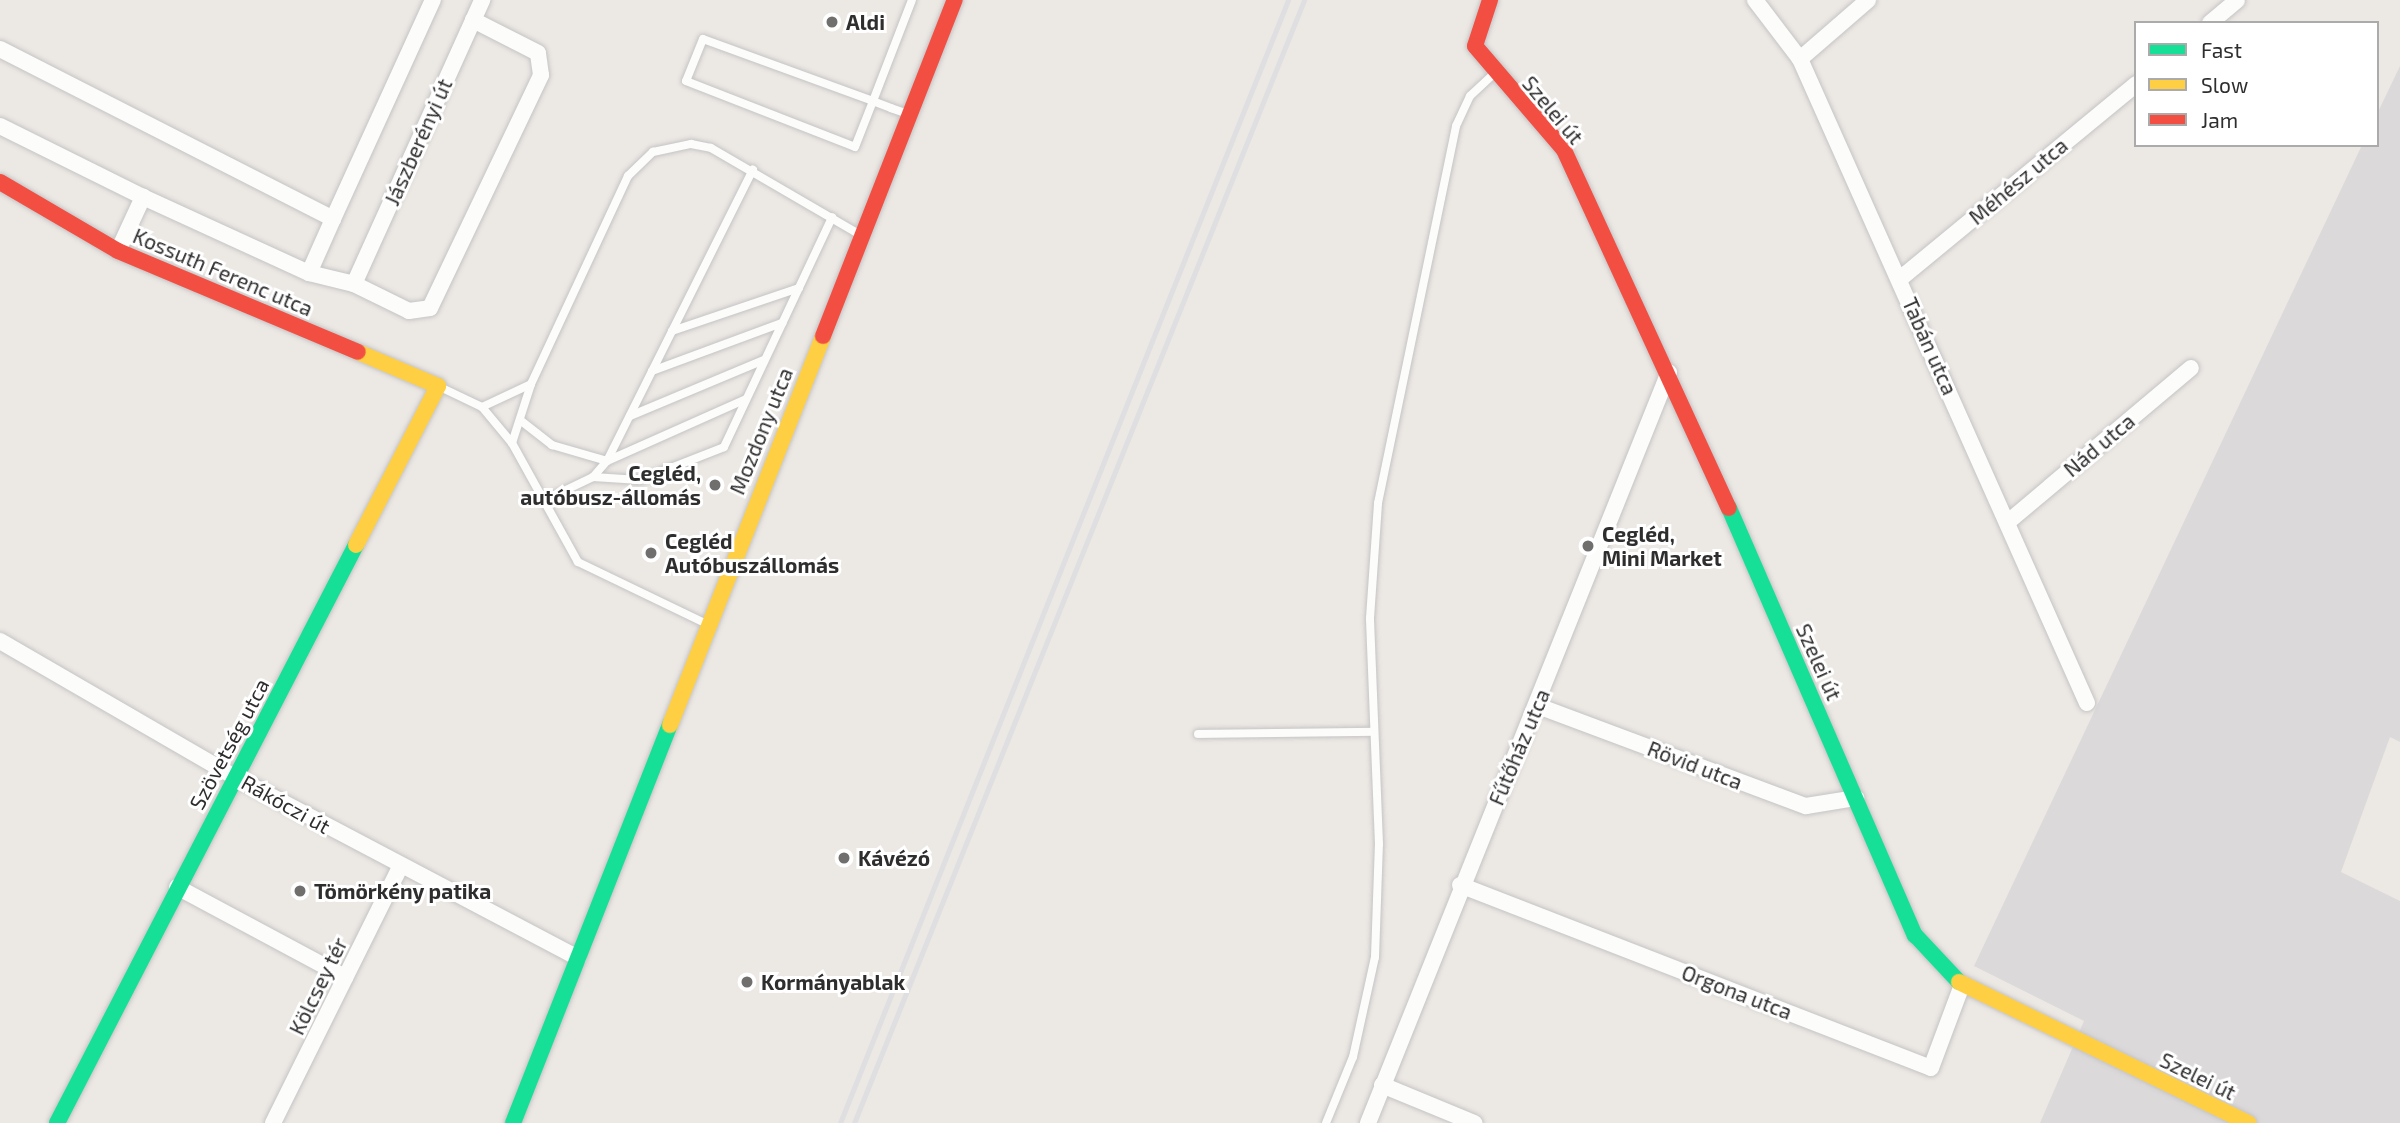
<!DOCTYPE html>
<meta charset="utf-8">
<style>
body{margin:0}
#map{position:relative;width:2400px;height:1123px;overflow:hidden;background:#ece8e4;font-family:"Exo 2",sans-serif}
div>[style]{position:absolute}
.industrial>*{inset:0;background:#dcd9db}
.roads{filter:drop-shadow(0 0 2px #c5c4c5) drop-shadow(0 0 2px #c5c4c5)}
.lane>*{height:8px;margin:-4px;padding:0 4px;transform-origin:4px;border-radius:4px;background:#fcfcfb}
.street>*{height:16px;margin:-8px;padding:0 8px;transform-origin:8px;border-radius:8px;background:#fcfcfb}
.fast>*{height:16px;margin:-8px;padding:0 8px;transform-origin:8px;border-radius:8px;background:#16e098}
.slow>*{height:16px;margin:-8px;padding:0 8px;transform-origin:8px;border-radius:8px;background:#ffcf43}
.jam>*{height:16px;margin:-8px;padding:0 8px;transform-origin:8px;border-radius:8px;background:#f24e42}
.rail>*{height:5px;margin:-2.5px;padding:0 2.5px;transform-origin:2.5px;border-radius:2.5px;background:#dfdfe1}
.dots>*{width:19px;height:19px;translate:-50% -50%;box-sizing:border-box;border:4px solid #fff;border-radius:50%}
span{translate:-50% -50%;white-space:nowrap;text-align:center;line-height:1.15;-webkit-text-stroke:6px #fff;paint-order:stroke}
.poi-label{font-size:21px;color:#2e2e2e;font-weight:700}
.left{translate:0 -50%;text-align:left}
.right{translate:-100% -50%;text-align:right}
.street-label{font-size:21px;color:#2e2e2e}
.legend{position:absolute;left:2134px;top:21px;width:245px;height:126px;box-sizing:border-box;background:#fff;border:2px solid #ababab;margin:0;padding:9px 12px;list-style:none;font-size:21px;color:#2e2e2e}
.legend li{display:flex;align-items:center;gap:14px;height:35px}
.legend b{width:35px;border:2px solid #ababab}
</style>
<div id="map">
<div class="industrial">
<i style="clip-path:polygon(2400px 66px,2400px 742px,2390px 737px,2341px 872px,2400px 901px,2400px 1123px,2040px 1123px,2084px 1021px,1974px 966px,2362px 145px,2377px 145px,2377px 114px)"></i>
</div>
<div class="roads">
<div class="lane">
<i style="left:908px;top:114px;width:18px;rotate:-161deg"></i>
<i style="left:891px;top:108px;width:19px;rotate:-159deg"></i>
<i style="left:873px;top:101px;width:181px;rotate:-160deg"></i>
<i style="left:703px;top:39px;width:45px;rotate:112deg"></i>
<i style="left:686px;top:81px;width:181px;rotate:21.3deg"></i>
<i style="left:855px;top:147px;width:49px;rotate:-68.6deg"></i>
<i style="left:873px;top:101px;width:108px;rotate:-68.9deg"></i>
<i style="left:672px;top:331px;width:134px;rotate:-18.7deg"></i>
<i style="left:652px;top:371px;width:139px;rotate:-20.3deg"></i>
<i style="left:438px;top:386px;width:49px;rotate:25.5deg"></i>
<i style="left:482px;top:407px;width:47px;rotate:50.2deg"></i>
<i style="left:512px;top:443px;width:136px;rotate:61deg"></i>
<i style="left:578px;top:562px;width:143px;rotate:25.7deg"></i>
<i style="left:482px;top:407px;width:54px;rotate:-25.1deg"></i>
<i style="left:531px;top:384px;width:230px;rotate:-65deg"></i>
<i style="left:628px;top:176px;width:35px;rotate:-44deg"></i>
<i style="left:653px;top:152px;width:39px;rotate:-12deg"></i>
<i style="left:691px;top:144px;width:20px;rotate:11deg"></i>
<i style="left:711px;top:148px;width:171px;rotate:30.2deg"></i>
<i style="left:630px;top:416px;width:145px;rotate:-22.7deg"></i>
<i style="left:520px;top:420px;width:41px;rotate:38deg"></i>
<i style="left:552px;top:445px;width:57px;rotate:16.2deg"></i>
<i style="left:607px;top:461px;width:152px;rotate:-24deg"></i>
<i style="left:512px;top:443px;width:62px;rotate:-72.1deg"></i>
<i style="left:593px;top:477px;width:47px;rotate:3.7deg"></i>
<i style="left:640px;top:480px;width:90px;rotate:-21.4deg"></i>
<i style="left:724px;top:447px;width:254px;rotate:-64.8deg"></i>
<i style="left:545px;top:500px;width:53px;rotate:-25.6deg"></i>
<i style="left:593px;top:477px;width:21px;rotate:-49deg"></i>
<i style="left:607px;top:461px;width:326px;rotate:-63.4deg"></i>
<i style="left:1198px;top:734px;width:175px;rotate:-0.7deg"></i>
<i style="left:1326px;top:1123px;width:71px;rotate:-67.8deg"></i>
<i style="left:1353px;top:1057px;width:102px;rotate:-77.6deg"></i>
<i style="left:1375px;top:957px;width:113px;rotate:-88deg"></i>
<i style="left:1379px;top:844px;width:226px;rotate:-92.3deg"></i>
<i style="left:1370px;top:618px;width:115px;rotate:-86deg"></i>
<i style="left:1378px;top:503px;width:385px;rotate:-78.3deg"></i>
<i style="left:1456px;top:126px;width:33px;rotate:-65deg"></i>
<i style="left:1470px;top:96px;width:34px;rotate:-43deg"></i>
</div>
<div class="street">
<i style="left:1755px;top:0;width:74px;rotate:52.7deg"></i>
<i style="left:1800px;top:59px;width:705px;rotate:65.98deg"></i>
<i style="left:2210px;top:23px;width:35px;rotate:-40deg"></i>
<i style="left:0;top:49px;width:374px;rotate:27deg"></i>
<i style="left:333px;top:219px;width:241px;rotate:-65.5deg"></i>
<i style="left:1800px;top:59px;width:90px;rotate:-40.9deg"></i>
<i style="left:0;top:126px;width:160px;rotate:26.4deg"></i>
<i style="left:118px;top:251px;width:60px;rotate:-65.2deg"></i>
<i style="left:143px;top:197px;width:183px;rotate:24.6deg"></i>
<i style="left:309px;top:273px;width:46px;rotate:13.7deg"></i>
<i style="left:354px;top:284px;width:61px;rotate:26.1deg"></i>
<i style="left:409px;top:311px;width:21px;rotate:-8deg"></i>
<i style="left:430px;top:308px;width:258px;rotate:-64.5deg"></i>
<i style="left:541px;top:75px;width:22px;rotate:-98deg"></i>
<i style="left:538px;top:53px;width:73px;rotate:-153.1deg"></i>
<i style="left:309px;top:273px;width:59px;rotate:-66deg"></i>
<i style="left:1901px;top:278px;width:305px;rotate:-39.5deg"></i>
<i style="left:354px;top:284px;width:312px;rotate:-65.7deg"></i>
<i style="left:2008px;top:522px;width:239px;rotate:-40.1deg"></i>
<i style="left:0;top:641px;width:272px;rotate:30.1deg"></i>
<i style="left:235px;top:777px;width:388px;rotate:27.8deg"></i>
<i style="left:1538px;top:706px;width:286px;rotate:20.5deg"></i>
<i style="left:1806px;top:806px;width:51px;rotate:-9.1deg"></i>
<i style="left:1460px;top:885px;width:505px;rotate:21.23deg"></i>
<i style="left:1931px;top:1068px;width:89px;rotate:-69.5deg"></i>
<i style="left:177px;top:887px;width:191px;rotate:28.2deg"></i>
<i style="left:1382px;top:1085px;width:100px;rotate:22.4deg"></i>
<i style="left:273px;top:1123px;width:286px;rotate:-63.6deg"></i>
<i style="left:1368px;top:1123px;width:809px;rotate:-68.16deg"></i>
</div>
<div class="fast">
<i style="left:1729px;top:508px;width:466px;rotate:66.5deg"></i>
<i style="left:1915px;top:935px;width:64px;rotate:46.9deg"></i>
<i style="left:57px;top:1123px;width:651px;rotate:-62.65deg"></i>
<i style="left:513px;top:1123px;width:428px;rotate:-68.5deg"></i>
</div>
<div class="slow">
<i style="left:356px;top:545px;width:179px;rotate:-62.7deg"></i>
<i style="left:438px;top:386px;width:87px;rotate:-157deg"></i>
<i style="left:670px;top:725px;width:418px;rotate:-68.5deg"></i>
<i style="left:1959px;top:982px;width:322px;rotate:26deg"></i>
</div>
<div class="jam">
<i style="left:1490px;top:0;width:48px;rotate:108.1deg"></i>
<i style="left:1475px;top:46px;width:137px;rotate:49.4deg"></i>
<i style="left:1564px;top:150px;width:394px;rotate:65.3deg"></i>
<i style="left:0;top:182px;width:137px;rotate:30.3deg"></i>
<i style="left:118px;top:251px;width:260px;rotate:22.8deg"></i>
<i style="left:823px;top:336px;width:361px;rotate:-68.6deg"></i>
</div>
</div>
<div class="rail">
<i style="left:840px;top:1123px;width:1209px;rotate:-68.25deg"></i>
<i style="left:854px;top:1123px;width:1210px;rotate:-68.16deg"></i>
</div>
<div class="dots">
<i style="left:832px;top:22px;background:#706f6e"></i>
<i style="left:715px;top:485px;background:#706f6e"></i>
<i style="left:1588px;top:546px;background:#706f6e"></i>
<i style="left:651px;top:553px;background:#706f6e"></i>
<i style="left:844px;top:858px;background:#706f6e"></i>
<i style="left:300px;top:891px;background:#706f6e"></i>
<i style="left:747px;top:982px;background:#706f6e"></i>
</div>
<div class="poi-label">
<span class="left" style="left:846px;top:22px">Aldi</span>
<span class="right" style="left:701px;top:485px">Cegléd,<br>autóbusz-állomás</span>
<span class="left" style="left:1602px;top:546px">Cegléd,<br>Mini Market</span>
<span class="left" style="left:665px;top:553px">Cegléd<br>Autóbuszállomás</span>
<span class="left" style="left:858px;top:858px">Kávézó</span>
<span class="left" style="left:314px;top:891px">Tömörkény patika</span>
<span class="left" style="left:761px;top:982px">Kormányablak</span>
</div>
<div class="street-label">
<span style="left:1553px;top:110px;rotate:50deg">Szelei út</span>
<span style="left:418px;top:142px;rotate:-66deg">Jászberényi út</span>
<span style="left:2018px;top:181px;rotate:-40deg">Méhész utca</span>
<span style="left:223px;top:272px;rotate:23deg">Kossuth Ferenc utca</span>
<span style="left:1930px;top:346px;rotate:66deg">Tabán utca</span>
<span style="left:761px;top:431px;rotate:-68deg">Mozdony utca</span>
<span style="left:2099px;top:445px;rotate:-40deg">Nád utca</span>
<span style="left:1819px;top:662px;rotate:66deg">Szelei út</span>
<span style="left:229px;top:744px;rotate:-62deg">Szövetség utca</span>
<span style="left:1519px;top:747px;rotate:-67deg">Fűtőház utca</span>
<span style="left:1695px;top:765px;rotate:21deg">Rövid utca</span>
<span style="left:286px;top:804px;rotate:29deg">Rákóczi út</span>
<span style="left:318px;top:986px;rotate:-64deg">Kölcsey tér</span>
<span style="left:1737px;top:992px;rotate:21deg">Orgona utca</span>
<span style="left:2198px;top:1076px;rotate:26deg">Szelei út</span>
</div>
<ul class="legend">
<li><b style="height:9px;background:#16e098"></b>Fast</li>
<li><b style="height:9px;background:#ffcf43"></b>Slow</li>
<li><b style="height:9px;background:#f24e42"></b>Jam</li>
</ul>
</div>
